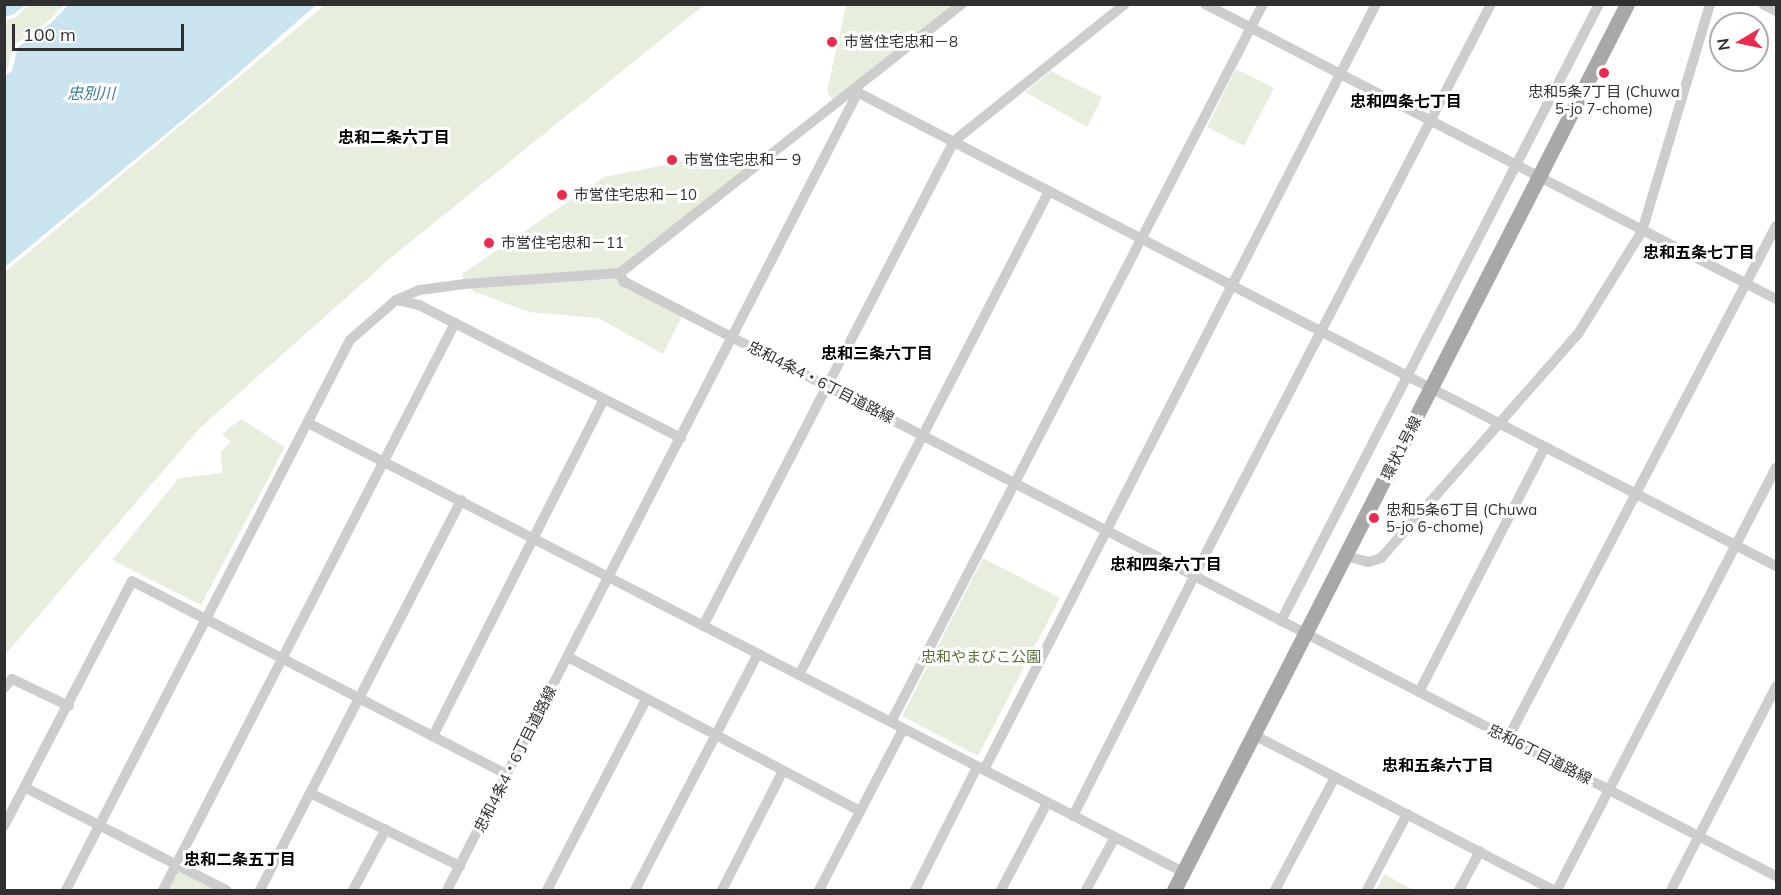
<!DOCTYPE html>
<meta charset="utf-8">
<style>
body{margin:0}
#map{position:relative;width:1781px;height:895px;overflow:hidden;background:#fff;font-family:Mulish,"Noto Sans JP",sans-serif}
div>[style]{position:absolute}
.green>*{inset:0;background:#e8eede}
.water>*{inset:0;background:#c9e4ee}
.minor>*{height:10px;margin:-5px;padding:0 5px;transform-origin:5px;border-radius:5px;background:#cdcdcd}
.primary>*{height:15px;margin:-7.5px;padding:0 7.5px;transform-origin:7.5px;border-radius:7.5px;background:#a8a8a8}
.dots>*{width:16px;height:16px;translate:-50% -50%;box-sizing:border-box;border:3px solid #fff;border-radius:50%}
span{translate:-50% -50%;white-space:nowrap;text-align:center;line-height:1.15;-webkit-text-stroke:6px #fff;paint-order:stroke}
.poi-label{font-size:15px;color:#303030}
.left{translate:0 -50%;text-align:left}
.street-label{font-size:15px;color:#303030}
.park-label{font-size:15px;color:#596f3b}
.water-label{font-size:16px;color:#397d97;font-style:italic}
.neighbourhood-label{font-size:16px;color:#000;font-weight:700}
.frame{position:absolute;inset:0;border:6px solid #303030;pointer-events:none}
.north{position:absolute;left:1709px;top:12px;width:60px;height:60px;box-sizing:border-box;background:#fff;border:2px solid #acacac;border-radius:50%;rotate:261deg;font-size:16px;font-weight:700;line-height:24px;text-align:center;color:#303030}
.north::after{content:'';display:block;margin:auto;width:21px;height:27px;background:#ee2b4f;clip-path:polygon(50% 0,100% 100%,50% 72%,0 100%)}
.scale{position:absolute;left:12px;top:24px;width:172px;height:27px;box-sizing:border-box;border:3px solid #303030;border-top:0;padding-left:8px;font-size:18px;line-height:21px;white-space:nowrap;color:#303030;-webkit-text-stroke:4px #fff;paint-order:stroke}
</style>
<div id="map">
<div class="green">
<i style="clip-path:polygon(326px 4px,704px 5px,394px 255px,200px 428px,5px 655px,5px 272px)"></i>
<i style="clip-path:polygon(29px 5px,64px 5px,50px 20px,14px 45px,7px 70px,5px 69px,5px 21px,17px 16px)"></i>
<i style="clip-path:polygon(846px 5px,962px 5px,835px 105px,827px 91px)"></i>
<i style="clip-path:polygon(1236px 69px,1274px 88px,1244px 146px,1207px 127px)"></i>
<i style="clip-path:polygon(1051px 71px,1102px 97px,1087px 127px,1025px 92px)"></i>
<i style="clip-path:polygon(740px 150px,760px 163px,620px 273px,684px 312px,663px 354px,598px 318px,529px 312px,475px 292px,465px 284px,462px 274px,604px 177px)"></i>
<i style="clip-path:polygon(241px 419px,285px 447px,201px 605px,112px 560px,179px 478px,222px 473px,221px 452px,230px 442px,222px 434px)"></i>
<i style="clip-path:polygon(983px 558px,1060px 598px,978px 756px,902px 716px)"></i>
<i style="clip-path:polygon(176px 865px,226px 890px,163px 890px)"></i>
<i style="clip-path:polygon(1384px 874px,1412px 889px,1412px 890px,1376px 890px)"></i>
</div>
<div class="water">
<i style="clip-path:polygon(4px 5px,5px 4px,25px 5px,14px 14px,5px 17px)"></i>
<i style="clip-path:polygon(68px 5px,316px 5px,219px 90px,5px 267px,5px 76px,12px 71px,18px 47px,50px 24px)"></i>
</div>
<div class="minor">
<i style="left:1205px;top:4px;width:643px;rotate:27.32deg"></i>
<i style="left:1763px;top:4px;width:15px;rotate:28deg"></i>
<i style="left:853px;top:90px;width:1039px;rotate:27.28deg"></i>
<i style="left:620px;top:273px;width:9px;rotate:69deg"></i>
<i style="left:623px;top:281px;width:1297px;rotate:27.3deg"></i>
<i style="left:397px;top:300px;width:23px;rotate:13deg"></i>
<i style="left:419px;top:305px;width:294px;rotate:26.9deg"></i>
<i style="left:308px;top:423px;width:983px;rotate:27.16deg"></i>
<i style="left:1346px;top:556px;width:23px;rotate:15deg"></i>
<i style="left:1368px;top:562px;width:14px;rotate:-17deg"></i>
<i style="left:1381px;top:558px;width:298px;rotate:-48.7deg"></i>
<i style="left:1578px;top:334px;width:121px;rotate:-58.1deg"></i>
<i style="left:1642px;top:231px;width:237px;rotate:-73.3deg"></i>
<i style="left:1281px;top:621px;width:694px;rotate:-62.73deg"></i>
<i style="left:703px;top:626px;width:546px;rotate:-62.64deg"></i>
<i style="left:954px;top:141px;width:219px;rotate:-38.7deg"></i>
<i style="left:568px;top:657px;width:330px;rotate:27.8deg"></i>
<i style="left:799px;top:675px;width:545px;rotate:-62.68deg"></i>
<i style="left:4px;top:688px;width:12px;rotate:-48deg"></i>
<i style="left:12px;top:679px;width:63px;rotate:25.3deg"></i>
<i style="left:1419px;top:692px;width:276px;rotate:-62.8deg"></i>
<i style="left:891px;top:722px;width:809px;rotate:-62.61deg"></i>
<i style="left:1252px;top:734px;width:339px;rotate:27.4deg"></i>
<i style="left:433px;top:736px;width:378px;rotate:-63.1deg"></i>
<i style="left:1508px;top:738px;width:578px;rotate:-62.37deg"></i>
<i style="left:984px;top:770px;width:860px;rotate:-62.9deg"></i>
<i style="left:26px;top:788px;width:225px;rotate:27deg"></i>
<i style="left:310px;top:793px;width:167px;rotate:26deg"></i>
<i style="left:1073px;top:816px;width:269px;rotate:-63.2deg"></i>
<i style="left:1194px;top:576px;width:645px;rotate:-62.56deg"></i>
<i style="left:4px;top:826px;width:276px;rotate:-62.4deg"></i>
<i style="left:132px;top:581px;width:421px;rotate:27.3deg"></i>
<i style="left:66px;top:890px;width:619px;rotate:-62.69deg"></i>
<i style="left:350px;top:340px;width:61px;rotate:-41deg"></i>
<i style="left:396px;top:300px;width:26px;rotate:-23deg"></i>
<i style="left:420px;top:290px;width:45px;rotate:-7.6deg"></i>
<i style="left:465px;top:284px;width:155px;rotate:-4.1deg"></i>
<i style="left:620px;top:273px;width:435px;rotate:-38.2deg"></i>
<i style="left:163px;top:890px;width:638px;rotate:-62.75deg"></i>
<i style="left:260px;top:890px;width:439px;rotate:-62.7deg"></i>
<i style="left:353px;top:890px;width:69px;rotate:-61.6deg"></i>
<i style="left:447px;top:890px;width:898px;rotate:-62.75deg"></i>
<i style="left:547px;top:890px;width:214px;rotate:-62.5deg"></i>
<i style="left:635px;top:890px;width:266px;rotate:-62.5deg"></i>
<i style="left:722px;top:890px;width:134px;rotate:-62.9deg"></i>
<i style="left:819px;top:890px;width:182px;rotate:-62.4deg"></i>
<i style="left:915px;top:890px;width:138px;rotate:-63.2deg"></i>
<i style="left:1001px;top:890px;width:98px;rotate:-62.1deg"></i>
<i style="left:1086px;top:890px;width:60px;rotate:-61.3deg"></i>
<i style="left:1275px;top:890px;width:128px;rotate:-62deg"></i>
<i style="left:1367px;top:890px;width:86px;rotate:-62.2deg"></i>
<i style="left:1459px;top:890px;width:44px;rotate:-61.7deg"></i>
<i style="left:1557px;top:890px;width:476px;rotate:-62.6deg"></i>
<i style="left:1671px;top:890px;width:229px;rotate:-62.7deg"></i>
</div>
<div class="primary">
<i style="left:1174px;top:890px;width:995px;rotate:-62.92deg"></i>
</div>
<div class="dots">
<i style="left:832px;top:42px;background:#ee2b4f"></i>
<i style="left:1604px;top:73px;background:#ee2b4f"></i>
<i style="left:672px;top:160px;background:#ee2b4f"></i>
<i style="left:562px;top:195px;background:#ee2b4f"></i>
<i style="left:489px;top:243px;background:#ee2b4f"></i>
<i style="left:1374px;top:518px;background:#ee2b4f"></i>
</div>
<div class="poi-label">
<span class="left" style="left:844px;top:42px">市営住宅忠和－8</span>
<span style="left:1604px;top:100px">忠和5条7丁目 (Chuwa<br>5-jo 7-chome)</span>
<span class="left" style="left:684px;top:160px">市営住宅忠和－９</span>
<span class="left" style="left:574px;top:195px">市営住宅忠和－10</span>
<span class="left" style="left:501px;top:243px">市営住宅忠和－11</span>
<span class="left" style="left:1386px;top:518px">忠和5条6丁目 (Chuwa<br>5-jo 6-chome)</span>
</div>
<div class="street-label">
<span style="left:821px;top:382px;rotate:27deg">忠和4条4・6丁目道路線</span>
<span style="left:1401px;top:448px;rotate:-63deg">環状1号線</span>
<span style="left:1540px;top:754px;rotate:27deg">忠和6丁目道路線</span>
<span style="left:515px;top:759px;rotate:-63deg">忠和4条4・6丁目道路線</span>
</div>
<div class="park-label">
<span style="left:981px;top:657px">忠和やまびこ公園</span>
</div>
<div class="water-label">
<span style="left:91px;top:93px">忠別川</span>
</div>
<div class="neighbourhood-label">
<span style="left:1406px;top:101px">忠和四条七丁目</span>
<span style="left:394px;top:137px">忠和二条六丁目</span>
<span style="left:1699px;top:252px">忠和五条七丁目</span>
<span style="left:877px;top:353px">忠和三条六丁目</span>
<span style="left:1166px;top:564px">忠和四条六丁目</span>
<span style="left:1438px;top:765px">忠和五条六丁目</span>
<span style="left:240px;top:859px">忠和二条五丁目</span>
</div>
<div class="frame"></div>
<div class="north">N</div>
<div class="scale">100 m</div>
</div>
